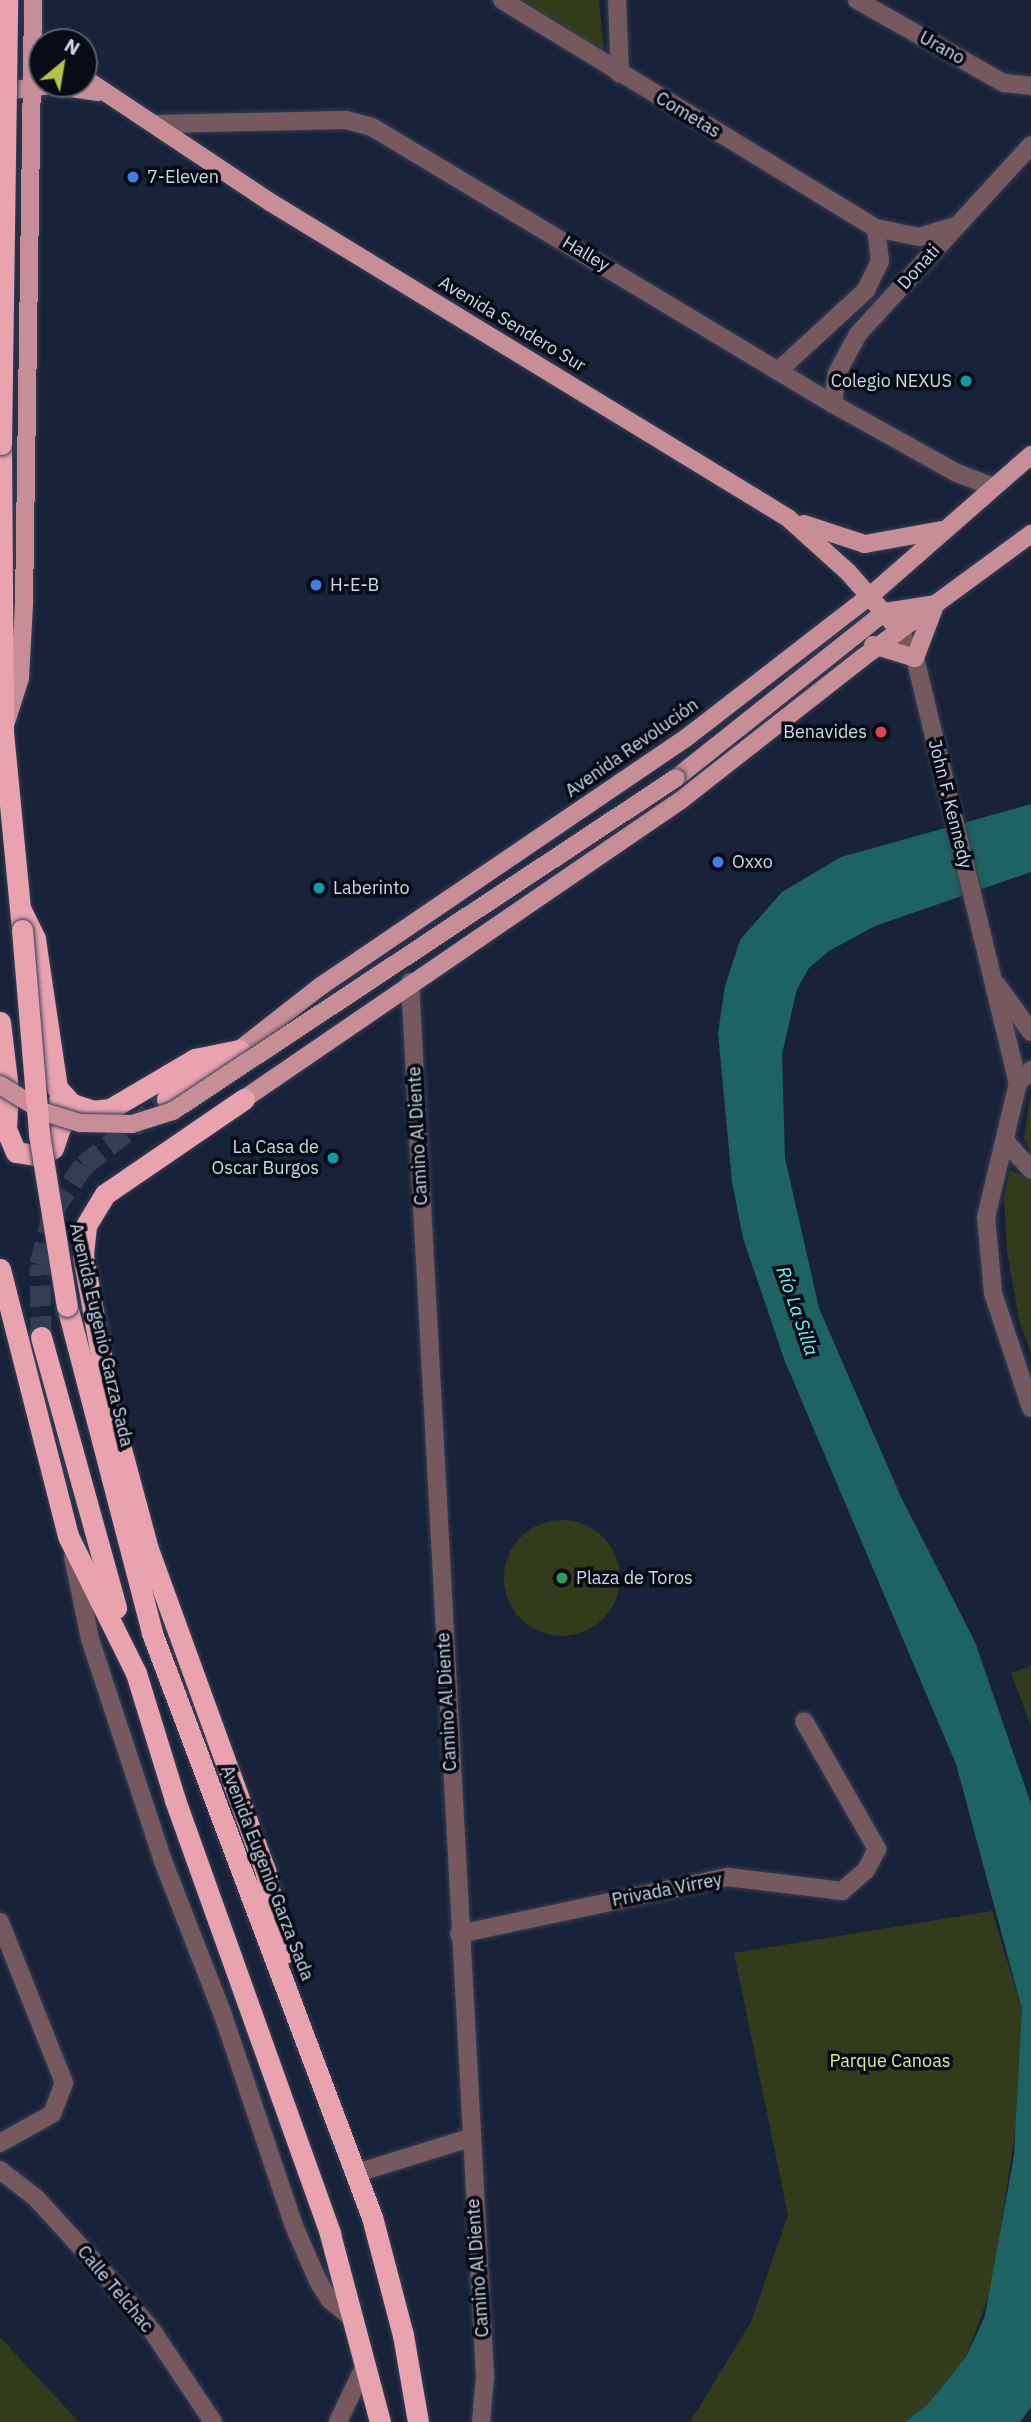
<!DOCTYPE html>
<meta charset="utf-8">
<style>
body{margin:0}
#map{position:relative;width:1031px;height:2422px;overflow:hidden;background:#182239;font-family:"IBM Plex Sans",sans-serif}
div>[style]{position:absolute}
.green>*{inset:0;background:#323c1b}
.round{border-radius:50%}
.water>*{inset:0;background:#1d6363}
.highway-tunnel>*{height:21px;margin-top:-10.5px;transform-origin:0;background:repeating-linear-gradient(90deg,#333d53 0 21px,transparent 0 31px)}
.roads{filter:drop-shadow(0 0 2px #353f55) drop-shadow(0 0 2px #353f55)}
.minor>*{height:18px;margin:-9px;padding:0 9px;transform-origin:9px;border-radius:9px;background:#75595e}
.major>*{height:18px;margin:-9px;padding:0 9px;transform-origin:9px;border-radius:9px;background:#c88e98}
.highway>*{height:21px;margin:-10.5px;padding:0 10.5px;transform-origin:10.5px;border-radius:10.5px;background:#e9a3af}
.bridges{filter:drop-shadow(0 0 2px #353f55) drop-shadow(0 0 2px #353f55)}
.major-bridge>*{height:18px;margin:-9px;padding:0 9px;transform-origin:9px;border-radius:9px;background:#c88e98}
.highway-bridge>*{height:21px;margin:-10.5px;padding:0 10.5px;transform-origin:10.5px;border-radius:10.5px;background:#e9a3af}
.dots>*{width:19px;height:19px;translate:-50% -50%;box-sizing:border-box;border:4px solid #080c16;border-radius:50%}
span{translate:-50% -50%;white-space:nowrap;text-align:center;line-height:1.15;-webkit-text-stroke:7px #080c16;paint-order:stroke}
.street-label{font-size:18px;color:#cfd7e6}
.poi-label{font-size:18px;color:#cfd7e6}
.left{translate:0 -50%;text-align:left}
.right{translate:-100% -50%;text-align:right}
.park-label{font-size:18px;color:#d4ee97}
.water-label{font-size:19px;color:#74f5f5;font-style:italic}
.north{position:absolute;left:28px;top:28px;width:70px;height:70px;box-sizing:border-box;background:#080c16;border:2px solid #585d69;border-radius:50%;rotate:30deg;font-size:19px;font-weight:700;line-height:28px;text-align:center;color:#cfd7e6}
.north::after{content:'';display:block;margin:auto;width:24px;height:32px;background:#b5c249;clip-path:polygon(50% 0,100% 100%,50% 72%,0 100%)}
</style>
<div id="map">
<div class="green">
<i style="clip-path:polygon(521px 0,599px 0,604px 52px)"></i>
<i style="clip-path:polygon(1031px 1093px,1031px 1152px,1024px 1139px)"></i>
<i style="clip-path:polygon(1010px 1170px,1031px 1180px,1031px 1354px,1019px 1320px,1007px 1251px,1004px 1196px)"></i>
<i class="round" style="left:504px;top:1520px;width:116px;height:116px"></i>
<i style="clip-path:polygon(1031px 1666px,1031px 1726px,1011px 1673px)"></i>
<i style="clip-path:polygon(992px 1911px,1022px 2009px,1019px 2106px,992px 2287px,966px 2357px,929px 2403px,905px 2422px,690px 2422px,751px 2322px,788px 2215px,734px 1953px)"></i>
<i style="clip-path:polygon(0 2337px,79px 2422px,0 2422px)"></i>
</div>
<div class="water">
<i style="clip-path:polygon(1031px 804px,1031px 872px,875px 926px,829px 951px,809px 968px,797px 989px,782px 1054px,785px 1158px,819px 1308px,900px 1495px,975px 1642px,1031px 1804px,1031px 2407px,1020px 2422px,905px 2422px,929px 2403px,966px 2357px,985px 2316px,1014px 2155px,1022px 2009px,956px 1764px,784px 1359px,743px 1238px,732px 1182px,718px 1033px,725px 986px,740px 940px,782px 892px,841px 857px)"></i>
</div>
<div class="highway-tunnel">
<i style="left:41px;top:1337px;width:73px;rotate:-90.8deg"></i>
<i style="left:40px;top:1264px;width:58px;rotate:-76deg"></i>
<i style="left:54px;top:1208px;width:52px;rotate:-55.1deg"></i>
<i style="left:84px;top:1165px;width:106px;rotate:-38.5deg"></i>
</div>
<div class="roads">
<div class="minor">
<i style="left:502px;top:0;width:438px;rotate:31.4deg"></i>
<i style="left:876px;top:228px;width:44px;rotate:11.8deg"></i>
<i style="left:919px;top:237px;width:39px;rotate:-17deg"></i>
<i style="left:617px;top:0;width:74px;rotate:87.7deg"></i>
<i style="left:857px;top:0;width:169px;rotate:29.5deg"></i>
<i style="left:1004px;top:83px;width:27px;rotate:6deg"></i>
<i style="left:155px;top:124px;width:191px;rotate:-1.2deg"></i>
<i style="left:346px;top:120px;width:27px;rotate:15deg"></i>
<i style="left:372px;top:127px;width:538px;rotate:31deg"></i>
<i style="left:833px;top:404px;width:142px;rotate:29.1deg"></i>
<i style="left:957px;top:473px;width:36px;rotate:21deg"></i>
<i style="left:778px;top:371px;width:120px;rotate:-42.6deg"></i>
<i style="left:866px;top:290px;width:32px;rotate:-64deg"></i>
<i style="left:880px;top:261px;width:33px;rotate:-97deg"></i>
<i style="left:833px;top:404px;width:31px;rotate:-83deg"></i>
<i style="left:837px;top:373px;width:44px;rotate:-61.7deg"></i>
<i style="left:858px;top:334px;width:256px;rotate:-47.5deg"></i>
<i style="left:899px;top:630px;width:32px;rotate:60deg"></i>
<i style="left:915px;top:658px;width:437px;rotate:76.4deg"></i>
<i style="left:410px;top:982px;width:1397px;rotate:86.92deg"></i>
<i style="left:485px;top:2377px;width:45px;rotate:95.1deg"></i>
<i style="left:997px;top:985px;width:58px;rotate:54.1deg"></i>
<i style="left:1031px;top:1070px;width:18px;rotate:135deg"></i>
<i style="left:1018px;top:1083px;width:138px;rotate:103.4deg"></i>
<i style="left:986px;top:1217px;width:76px;rotate:84.7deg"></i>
<i style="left:993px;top:1293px;width:121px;rotate:71.7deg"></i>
<i style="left:1007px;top:1143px;width:36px;rotate:48deg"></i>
<i style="left:73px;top:1557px;width:84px;rotate:78.3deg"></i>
<i style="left:90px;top:1639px;width:234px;rotate:71.8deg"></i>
<i style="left:163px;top:1861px;width:165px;rotate:68.7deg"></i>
<i style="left:223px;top:2015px;width:223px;rotate:71.4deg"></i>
<i style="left:294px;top:2226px;width:60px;rotate:66.4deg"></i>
<i style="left:318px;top:2281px;width:22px;rotate:58deg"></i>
<i style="left:330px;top:2300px;width:32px;rotate:39deg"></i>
<i style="left:0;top:1922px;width:173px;rotate:68.3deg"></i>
<i style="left:64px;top:2083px;width:33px;rotate:111deg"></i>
<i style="left:52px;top:2114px;width:60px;rotate:150.9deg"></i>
<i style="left:459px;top:1934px;width:275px;rotate:-12deg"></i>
<i style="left:728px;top:1877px;width:115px;rotate:7deg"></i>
<i style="left:842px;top:1891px;width:32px;rotate:-41deg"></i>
<i style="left:866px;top:1870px;width:24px;rotate:-62deg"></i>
<i style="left:877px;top:1849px;width:147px;rotate:-119.7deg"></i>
<i style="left:0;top:2170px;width:46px;rotate:37.9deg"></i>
<i style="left:36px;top:2198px;width:92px;rotate:47.6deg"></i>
<i style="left:98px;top:2266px;width:86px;rotate:50.2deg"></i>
<i style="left:153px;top:2332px;width:108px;rotate:56.3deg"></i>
<i style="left:357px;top:2173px;width:118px;rotate:-17.2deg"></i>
<i style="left:338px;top:2422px;width:65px;rotate:-64.6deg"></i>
</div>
<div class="major">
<i style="left:84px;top:78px;width:224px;rotate:33.7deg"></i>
<i style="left:270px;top:202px;width:607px;rotate:31.38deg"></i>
<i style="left:788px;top:518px;width:81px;rotate:42deg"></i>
<i style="left:848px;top:572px;width:77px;rotate:48.7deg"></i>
<i style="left:0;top:92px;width:50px;rotate:-8deg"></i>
<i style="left:50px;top:85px;width:49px;rotate:8.3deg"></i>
<i style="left:804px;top:524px;width:64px;rotate:18.2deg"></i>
<i style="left:865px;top:544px;width:78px;rotate:-10.3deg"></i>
<i style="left:873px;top:645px;width:44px;rotate:17.2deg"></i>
<i style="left:915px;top:658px;width:53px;rotate:-69.2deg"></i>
<i style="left:6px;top:722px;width:46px;rotate:-72.3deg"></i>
<i style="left:20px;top:678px;width:75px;rotate:-86.9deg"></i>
<i style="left:24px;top:603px;width:603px;rotate:-89.14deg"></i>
<i style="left:676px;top:778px;width:267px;rotate:-38.5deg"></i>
<i style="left:885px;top:612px;width:52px;rotate:-8.9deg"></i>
<i style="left:239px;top:1050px;width:104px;rotate:-38deg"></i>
<i style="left:321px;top:986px;width:441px;rotate:-34.2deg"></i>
<i style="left:686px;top:738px;width:232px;rotate:-37.7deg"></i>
<i style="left:870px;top:596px;width:214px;rotate:-41.2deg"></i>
<i style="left:244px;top:1099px;width:529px;rotate:-34.38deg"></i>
<i style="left:681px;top:800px;width:230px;rotate:-38.1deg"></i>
<i style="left:862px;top:658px;width:210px;rotate:-36.3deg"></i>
</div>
<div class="highway">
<i style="left:1px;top:444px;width:288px;rotate:89.6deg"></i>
<i style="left:3px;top:732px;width:199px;rotate:84.5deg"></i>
<i style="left:22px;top:912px;width:30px;rotate:64deg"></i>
<i style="left:35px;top:939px;width:151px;rotate:81.6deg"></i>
<i style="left:57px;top:1088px;width:22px;rotate:47deg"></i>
<i style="left:72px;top:1104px;width:22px;rotate:18deg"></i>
<i style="left:93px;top:1111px;width:17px;rotate:-7deg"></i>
<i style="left:110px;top:1109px;width:99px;rotate:-30.5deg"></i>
<i style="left:195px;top:1059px;width:45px;rotate:-11.6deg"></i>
<i style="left:0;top:1022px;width:67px;rotate:83.2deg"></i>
<i style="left:8px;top:1089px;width:40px;rotate:92.9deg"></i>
<i style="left:6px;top:1129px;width:25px;rotate:67deg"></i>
<i style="left:16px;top:1152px;width:20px;rotate:9deg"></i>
<i style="left:36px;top:1155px;width:18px;rotate:-22deg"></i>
<i style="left:53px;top:1148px;width:21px;rotate:-71deg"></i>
<i style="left:60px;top:1128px;width:28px;rotate:-92deg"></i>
<i style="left:167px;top:1099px;width:78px;rotate:-34.1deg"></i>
<i style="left:244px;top:1099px;width:168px;rotate:145.6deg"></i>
<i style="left:105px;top:1194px;width:37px;rotate:121deg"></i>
<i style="left:86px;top:1226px;width:30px;rotate:96deg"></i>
<i style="left:83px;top:1256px;width:162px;rotate:79.7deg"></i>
<i style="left:112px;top:1415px;width:139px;rotate:75deg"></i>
<i style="left:148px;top:1549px;width:342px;rotate:70deg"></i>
<i style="left:265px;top:1870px;width:86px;rotate:77.9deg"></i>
<i style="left:0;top:1269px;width:276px;rotate:75.7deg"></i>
<i style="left:68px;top:1536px;width:153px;rotate:63.6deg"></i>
<i style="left:136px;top:1673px;width:133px;rotate:72.9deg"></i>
<i style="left:175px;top:1800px;width:461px;rotate:70.3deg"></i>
<i style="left:330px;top:2234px;width:195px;rotate:75.1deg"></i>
<i style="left:67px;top:1306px;width:338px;rotate:75.4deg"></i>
<i style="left:152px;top:1633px;width:624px;rotate:69.36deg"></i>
<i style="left:372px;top:2217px;width:122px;rotate:75.3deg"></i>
<i style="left:403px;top:2335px;width:88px;rotate:80.2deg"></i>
<i style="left:41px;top:1337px;width:281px;rotate:74.5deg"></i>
</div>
</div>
<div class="bridges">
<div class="major-bridge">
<i style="left:0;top:1085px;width:52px;rotate:31.5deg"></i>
<i style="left:44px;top:1112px;width:38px;rotate:17deg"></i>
<i style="left:80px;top:1123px;width:52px;rotate:1.1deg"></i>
<i style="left:132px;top:1124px;width:43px;rotate:-17.6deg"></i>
<i style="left:173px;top:1111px;width:603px;rotate:-33.51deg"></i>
</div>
<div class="highway-bridge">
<i style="left:1px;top:444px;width:444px;rotate:-89.2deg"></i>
<i style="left:22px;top:930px;width:205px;rotate:85.2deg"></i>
<i style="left:39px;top:1134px;width:174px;rotate:80.8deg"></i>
</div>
</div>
<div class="dots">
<i style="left:133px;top:177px;background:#3f7fe0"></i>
<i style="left:966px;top:381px;background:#0f9aa8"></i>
<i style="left:316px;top:585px;background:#3f7fe0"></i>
<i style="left:881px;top:732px;background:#e0444e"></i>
<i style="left:718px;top:862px;background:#3f7fe0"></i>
<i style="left:319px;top:888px;background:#0f9aa8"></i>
<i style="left:333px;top:1158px;background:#0f9aa8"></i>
<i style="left:562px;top:1578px;background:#2e9e5b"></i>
</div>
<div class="street-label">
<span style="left:942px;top:48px;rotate:29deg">Urano</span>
<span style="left:688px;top:115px;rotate:31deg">Cometas</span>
<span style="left:586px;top:254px;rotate:31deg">Halley</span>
<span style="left:919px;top:267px;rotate:-48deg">Donati</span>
<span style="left:512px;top:324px;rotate:31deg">Avenida Sendero Sur</span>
<span style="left:632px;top:748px;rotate:-35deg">Avenida Revolución</span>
<span style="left:950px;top:804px;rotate:76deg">John F. Kennedy</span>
<span style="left:418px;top:1136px;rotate:-93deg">Camino Al Diente</span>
<span style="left:101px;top:1335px;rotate:77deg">Avenida Eugenio Garza Sada</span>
<span style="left:447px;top:1702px;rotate:-93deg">Camino Al Diente</span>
<span style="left:267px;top:1873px;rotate:69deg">Avenida Eugenio Garza Sada</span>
<span style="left:667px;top:1890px;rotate:-11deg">Privada Virrey</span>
<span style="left:478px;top:2268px;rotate:-94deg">Camino Al Diente</span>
<span style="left:115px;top:2289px;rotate:50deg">Calle Telchac</span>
</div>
<div class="poi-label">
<span class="left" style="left:147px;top:177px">7-Eleven</span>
<span class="right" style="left:952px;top:381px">Colegio NEXUS</span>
<span class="left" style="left:330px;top:585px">H-E-B</span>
<span class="right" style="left:867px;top:732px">Benavides</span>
<span class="left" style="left:732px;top:862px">Oxxo</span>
<span class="left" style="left:333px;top:888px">Laberinto</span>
<span class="right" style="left:319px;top:1158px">La Casa de<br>Oscar Burgos</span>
<span class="left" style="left:576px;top:1578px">Plaza de Toros</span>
</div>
<div class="park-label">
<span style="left:890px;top:2061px">Parque Canoas</span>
</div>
<div class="water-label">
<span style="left:797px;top:1311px;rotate:71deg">Río La Silla</span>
</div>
<div class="north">N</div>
</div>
